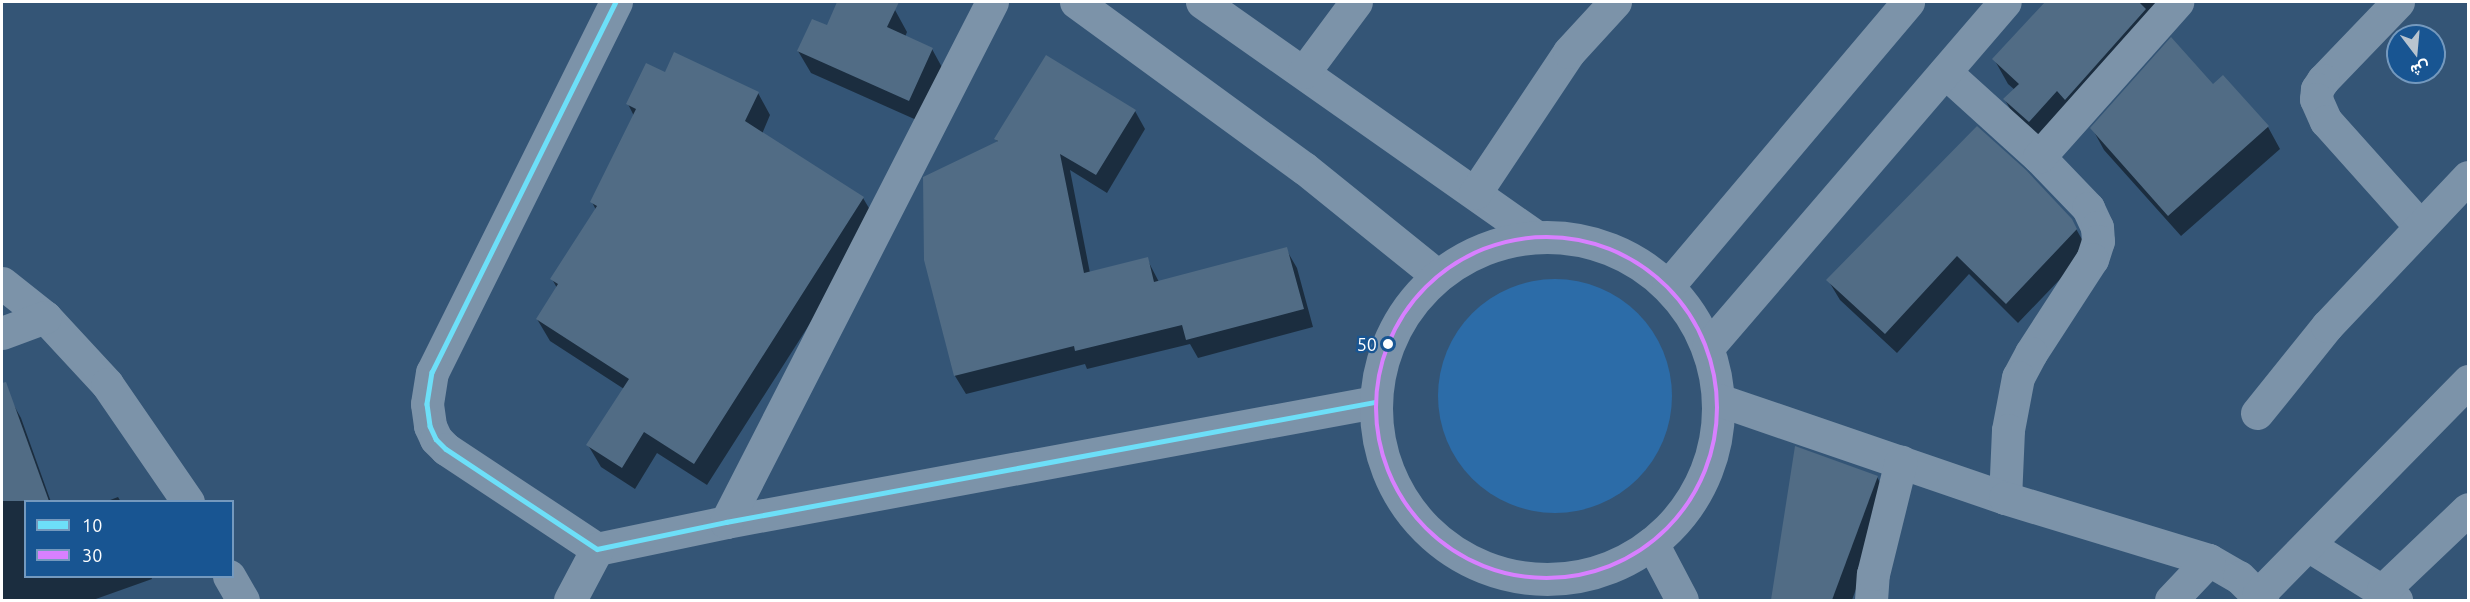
<!DOCTYPE html>
<meta charset="utf-8">
<style>
body{margin:0}
#map{position:relative;width:2470px;height:602px;overflow:hidden;background:#345576;font-family:Ubuntu,Vazirmatn,sans-serif}
div>[style]{position:absolute}
.green>*{inset:0;background:#2c6ca8}
.round{border-radius:50%}
.shadow>*{inset:0;background:#0007}
.building>*{inset:0;background:#516c85}
.minor>*{height:33px;margin:-16.5px;padding:0 16.5px;transform-origin:16.5px;border-radius:16.5px;background:#7c93a9}
.minor>.ring{margin:-16.5px;padding:0;box-sizing:content-box;background:none;border:33px solid #7c93a9;border-radius:50%}
.bus-1>*{height:4.5px;margin:-2.25px;padding:0 2.25px;transform-origin:2.25px;border-radius:2.25px;background:#6ddff8}
.bus-2>*{height:4.5px;margin:-2.25px;padding:0 2.25px;transform-origin:2.25px;border-radius:2.25px;background:#d880ff}
.bus-2>.ring{margin:-2.25px;padding:0;box-sizing:content-box;background:none;border:4.5px solid #d880ff;border-radius:50%}
.dots>*{width:16px;height:16px;translate:-50% -50%;box-sizing:border-box;border:3px solid #185592;border-radius:50%}
span{translate:-50% -50%;white-space:nowrap;text-align:center;line-height:1.15;-webkit-text-stroke:4.5px #185592;paint-order:stroke}
.bus-label{font-size:18px;color:#fff}
.right{translate:-100% -50%;text-align:right}
.frame{position:absolute;inset:0;border:3px solid #fff;pointer-events:none}
.legend{position:absolute;left:24px;top:500px;width:210px;height:78px;box-sizing:border-box;background:#185592;border:2px solid #7499be;margin:0;padding:8px 10px;list-style:none;font-size:18px;color:#fff}
.legend li{display:flex;align-items:center;gap:12px;height:30px}
.legend b{width:30px;border:2px solid #7499be}
.north{position:absolute;left:2386px;top:24px;width:60px;height:60px;box-sizing:border-box;background:#185592;border:2px solid #7499be;border-radius:50%;rotate:164deg;font-size:16px;font-weight:700;line-height:24px;text-align:center;color:#fff}
.north::after{content:'';display:block;margin:auto;width:21px;height:27px;background:#b8c4cf;clip-path:polygon(50% 0,100% 100%,50% 72%,0 100%)}
</style>
<div id="map">
<div class="green">
<i class="round" style="left:1438px;top:279px;width:234px;height:234px"></i>
</div>
<div class="shadow">
<i style="clip-path:polygon(839px 2px,876px 2px,895px 10px,907px 32px,905px 37px,932px 49px,944px 71px,921px 122px,811px 73px,798px 51px,828px 27px)"></i>
<i style="clip-path:polygon(2047px 2px,2168px 2px,2043px 146px,2019px 124px,2005px 100px,2015px 90px,2008px 84px,1994px 59px)"></i>
<i style="clip-path:polygon(666px 74px,758px 93px,770px 115px,762px 134px,863px 198px,876px 220px,707px 485px,657px 453px,635px 489px,601px 467px,588px 445px,624px 389px,550px 341px,537px 319px,557px 288px,552px 279px,596px 210px,592px 202px,634px 116px,628px 104px)"></i>
<i style="clip-path:polygon(2223px 77px,2268px 127px,2280px 149px,2181px 236px,2104px 150px,2092px 128px,2213px 87px)"></i>
<i style="clip-path:polygon(1135px 111px,1145px 129px,1107px 193px,1070px 170px,1090px 273px,1147px 259px,1159px 282px,1286px 249px,1297px 268px,1313px 327px,1198px 358px,1190px 344px,1087px 369px,1085px 364px,966px 394px,955px 376px,925px 260px,998px 143px,996px 139px)"></i>
<i style="clip-path:polygon(2071px 220px,2088px 250px,2018px 323px,1969px 274px,1897px 353px,1840px 300px,1828px 280px)"></i>
<i style="clip-path:polygon(12px 402px,21px 418px,51px 502px,26px 502px,26px 576px,151px 576px,152px 579px,93px 600px,2px 600px,2px 405px)"></i>
<i style="clip-path:polygon(1796px 448px,1877px 477px,1889px 498px,1852px 600px,1772px 600px)"></i>
<i style="clip-path:polygon(118px 497px,121px 502px,105px 502px)"></i>
</div>
<div class="building">
<i style="clip-path:polygon(837px 2px,899px 2px,887px 27px,933px 48px,909px 101px,797px 51px,812px 19px,827px 25px)"></i>
<i style="clip-path:polygon(2045px 2px,2139px 2px,2146px 9px,2065px 100px,2057px 91px,2029px 122px,2003px 99px,2019px 84px,1992px 59px)"></i>
<i style="clip-path:polygon(2171px 37px,2213px 84px,2223px 75px,2269px 126px,2168px 216px,2090px 128px)"></i>
<i style="clip-path:polygon(674px 52px,759px 92px,745px 121px,864px 197px,694px 464px,644px 432px,622px 468px,586px 445px,629px 379px,536px 319px,558px 284px,550px 279px,597px 206px,590px 202px,636px 109px,626px 104px,646px 63px,665px 72px)"></i>
<i style="clip-path:polygon(1046px 55px,1136px 110px,1096px 175px,1060px 154px,1084px 273px,1148px 257px,1154px 282px,1287px 247px,1304px 309px,1186px 340px,1182px 325px,1075px 351px,1074px 346px,954px 376px,924px 260px,923px 177px,998px 141px,994px 139px)"></i>
<i style="clip-path:polygon(1977px 126px,2026px 170px,2072px 219px,2077px 229px,2006px 304px,1957px 256px,1885px 334px,1826px 280px)"></i>
<i style="clip-path:polygon(6px 382px,49px 501px,2px 501px,2px 383px)"></i>
<i style="clip-path:polygon(1795px 446px,1878px 476px,1832px 600px,1771px 600px)"></i>
</div>
<div class="minor">
<i style="left:616px;top:2px;width:413px;rotate:116.4deg"></i>
<i style="left:432px;top:372px;width:32px;rotate:99deg"></i>
<i style="left:427px;top:404px;width:22px;rotate:82deg"></i>
<i style="left:430px;top:426px;width:14px;rotate:65deg"></i>
<i style="left:436px;top:439px;width:14px;rotate:45deg"></i>
<i style="left:446px;top:449px;width:181px;rotate:33.5deg"></i>
<i style="left:597px;top:549px;width:132px;rotate:-11.8deg"></i>
<i style="left:726px;top:522px;width:660px;rotate:-10.48deg"></i>
<i style="left:1076px;top:2px;width:282px;rotate:36.1deg"></i>
<i style="left:1304px;top:168px;width:172px;rotate:38.9deg"></i>
<i style="left:1202px;top:2px;width:408px;rotate:35.1deg"></i>
<i style="left:2398px;top:2px;width:108px;rotate:133.9deg"></i>
<i style="left:2323px;top:80px;width:11px;rotate:124deg"></i>
<i style="left:2317px;top:89px;width:10px;rotate:96deg"></i>
<i style="left:2316px;top:99px;width:24px;rotate:66deg"></i>
<i style="left:2326px;top:121px;width:141px;rotate:48.2deg"></i>
<i style="left:1304px;top:72px;width:87px;rotate:-53.4deg"></i>
<i style="left:1945px;top:72px;width:127px;rotate:42.1deg"></i>
<i style="left:2039px;top:157px;width:71px;rotate:46.1deg"></i>
<i style="left:2088px;top:208px;width:21px;rotate:65deg"></i>
<i style="left:2097px;top:227px;width:14px;rotate:86deg"></i>
<i style="left:2098px;top:241px;width:19px;rotate:108deg"></i>
<i style="left:2092px;top:259px;width:112px;rotate:123deg"></i>
<i style="left:2031px;top:353px;width:27px;rotate:118deg"></i>
<i style="left:2018px;top:377px;width:54px;rotate:100.7deg"></i>
<i style="left:2008px;top:430px;width:68px;rotate:92.5deg"></i>
<i style="left:2039px;top:157px;width:208px;rotate:-48.3deg"></i>
<i style="left:1475px;top:193px;width:169px;rotate:-56.3deg"></i>
<i style="left:1569px;top:52px;width:68px;rotate:-47.4deg"></i>
<i class="ring" style="left:1376px;top:237px;width:309px;height:309px"></i>
<i style="left:2px;top:283px;width:55px;rotate:38.3deg"></i>
<i style="left:45px;top:317px;width:91px;rotate:47.2deg"></i>
<i style="left:107px;top:384px;width:143px;rotate:55.5deg"></i>
<i style="left:1668px;top:286px;width:372px;rotate:-49.8deg"></i>
<i style="left:2px;top:333px;width:46px;rotate:-20.4deg"></i>
<i style="left:1708px;top:347px;width:455px;rotate:-49.3deg"></i>
<i style="left:1719px;top:400px;width:302px;rotate:18.9deg"></i>
<i style="left:2005px;top:498px;width:213px;rotate:16.9deg"></i>
<i style="left:2209px;top:560px;width:34px;rotate:30deg"></i>
<i style="left:2239px;top:577px;width:33px;rotate:45deg"></i>
<i style="left:2257px;top:413px;width:112px;rotate:-51.2deg"></i>
<i style="left:2327px;top:326px;width:205px;rotate:-46.6deg"></i>
<i style="left:726px;top:522px;width:584px;rotate:-62.91deg"></i>
<i style="left:1652px;top:543px;width:64px;rotate:62.2deg"></i>
<i style="left:2308px;top:545px;width:104px;rotate:32deg"></i>
<i style="left:229px;top:576px;width:28px;rotate:60deg"></i>
<i style="left:2383px;top:590px;width:117px;rotate:-43.6deg"></i>
<i style="left:2258px;top:595px;width:300px;rotate:-45.5deg"></i>
<i style="left:570px;top:600px;width:58px;rotate:-62.1deg"></i>
<i style="left:1871px;top:600px;width:26px;rotate:-86deg"></i>
<i style="left:1873px;top:574px;width:116px;rotate:-76.1deg"></i>
<i style="left:2171px;top:600px;width:55px;rotate:-46.5deg"></i>
</div>
<div class="bus-1">
<i style="left:616px;top:2px;width:413px;rotate:116.4deg"></i>
<i style="left:432px;top:372px;width:32px;rotate:99deg"></i>
<i style="left:427px;top:404px;width:22px;rotate:82deg"></i>
<i style="left:430px;top:426px;width:14px;rotate:65deg"></i>
<i style="left:436px;top:439px;width:14px;rotate:45deg"></i>
<i style="left:446px;top:449px;width:181px;rotate:33.5deg"></i>
<i style="left:597px;top:549px;width:132px;rotate:-11.8deg"></i>
<i style="left:726px;top:522px;width:660px;rotate:-10.48deg"></i>
</div>
<div class="bus-2">
<i class="ring" style="left:1376px;top:237px;width:337.5px;height:337.5px"></i>
</div>
<div class="dots">
<i style="left:1388px;top:344px;background:#fff"></i>
</div>
<div class="bus-label">
<span class="right" style="left:1377px;top:344px">50</span>
</div>
<div class="frame"></div>
<ul class="legend">
<li><b style="height:8px;background:#6ddff8"></b>10</li>
<li><b style="height:8px;background:#d880ff"></b>30</li>
</ul>
<div class="north">ش</div>
</div>
